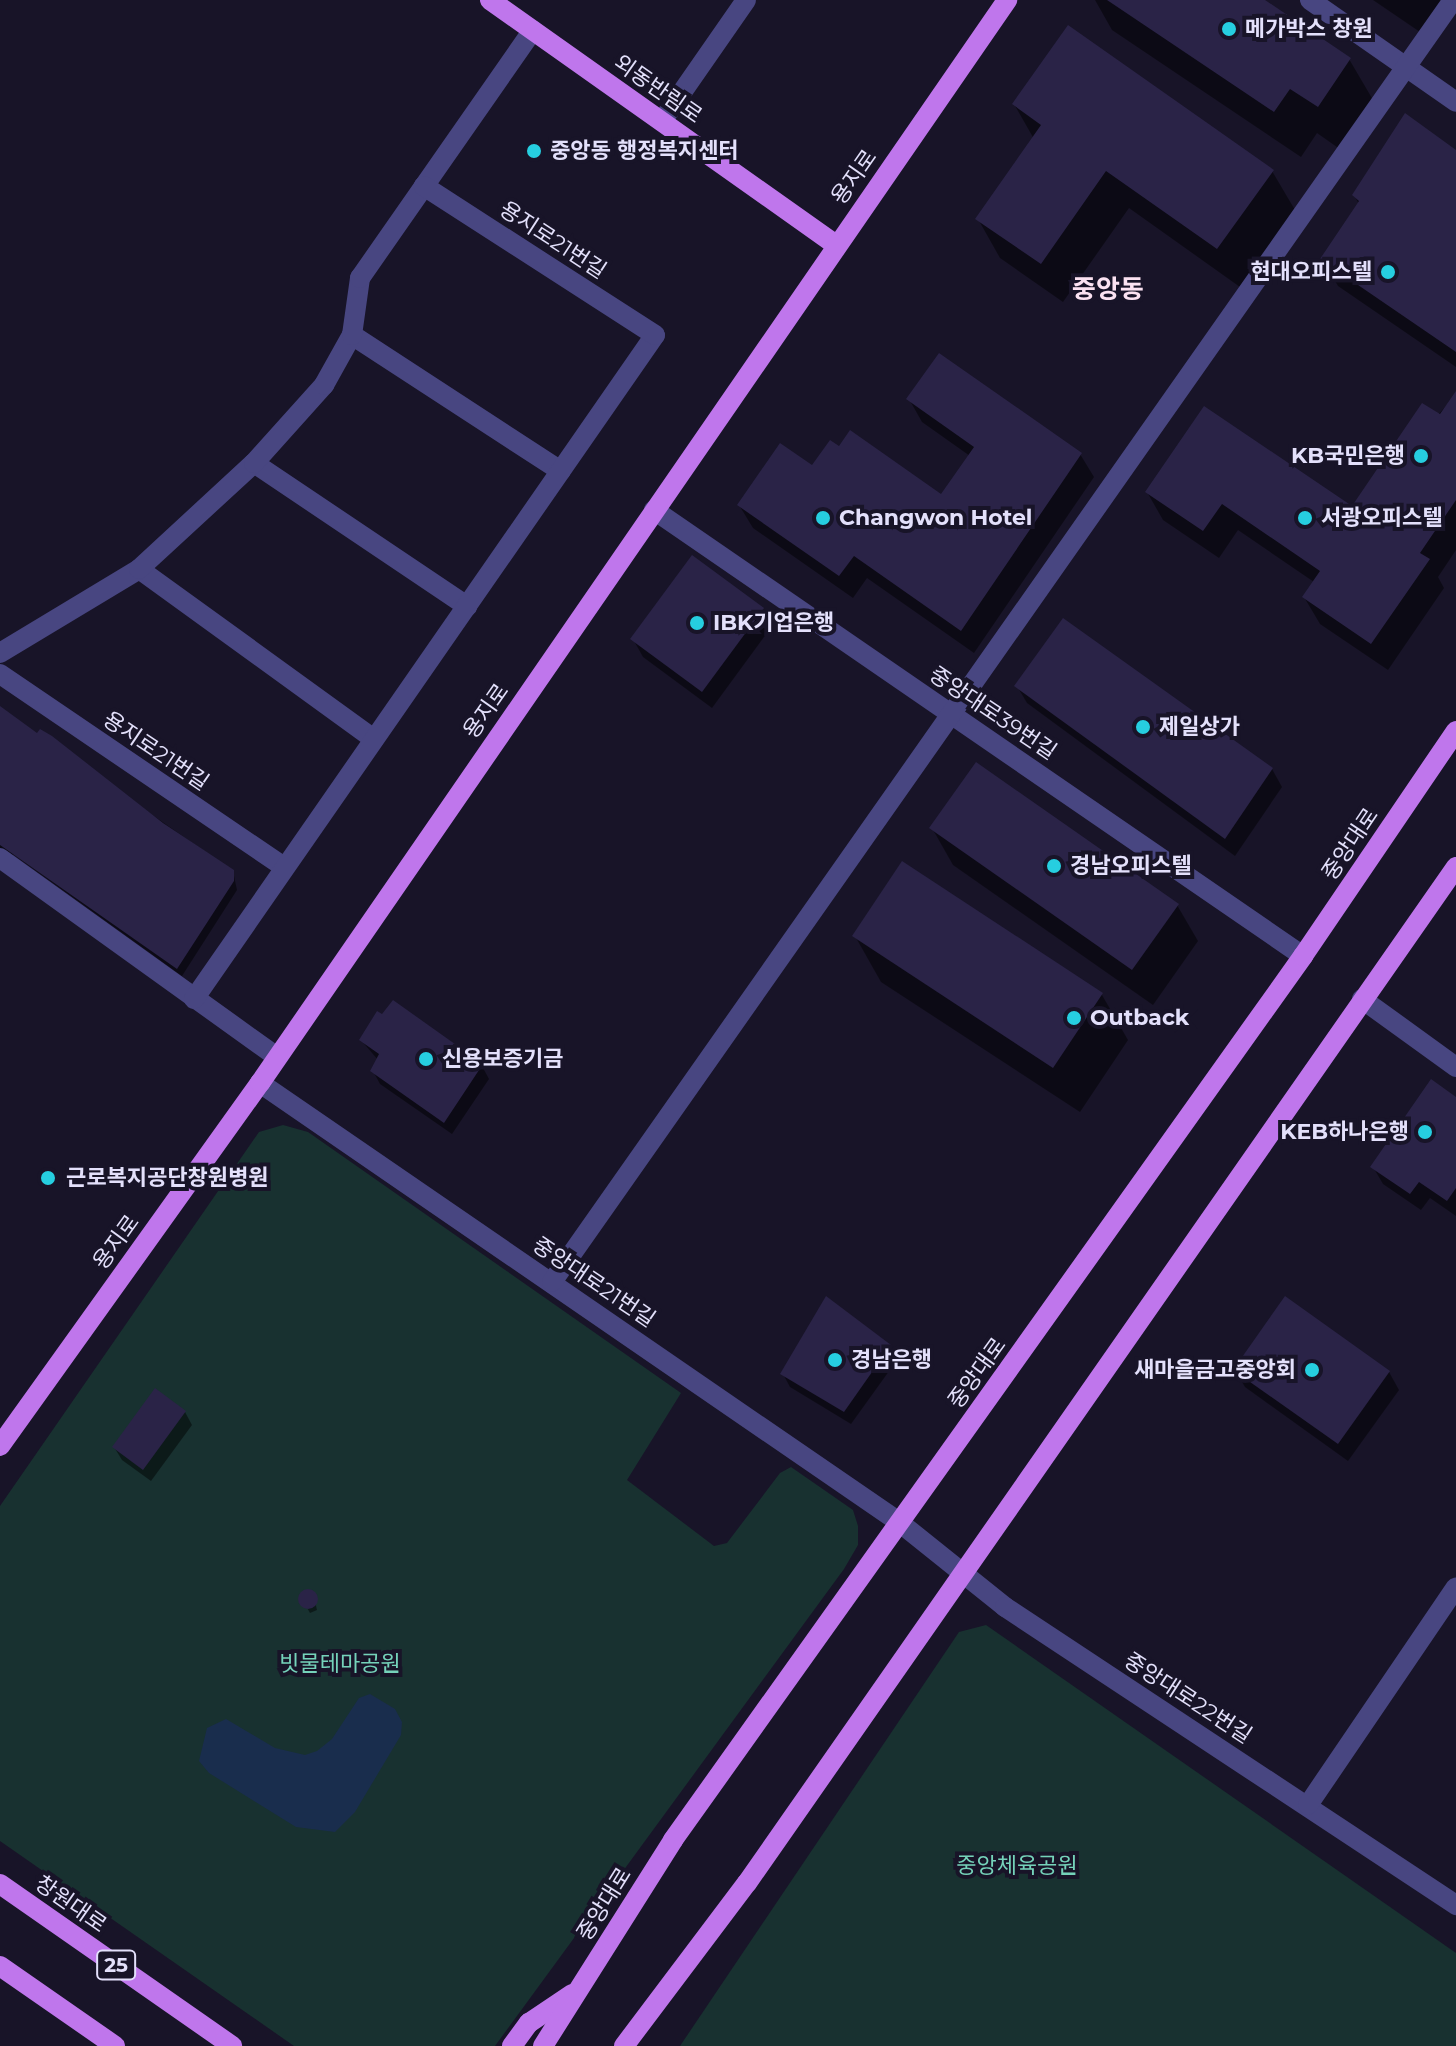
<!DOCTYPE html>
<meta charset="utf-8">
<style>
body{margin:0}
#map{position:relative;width:1456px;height:2046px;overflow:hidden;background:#181428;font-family:Montserrat,"Noto Sans KR",sans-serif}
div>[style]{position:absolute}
.green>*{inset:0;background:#183130}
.water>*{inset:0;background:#192d4d}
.shadow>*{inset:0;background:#0007}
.building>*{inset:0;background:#2a2347}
.round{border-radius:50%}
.minor>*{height:20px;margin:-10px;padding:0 10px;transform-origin:10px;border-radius:10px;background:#484681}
.major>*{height:20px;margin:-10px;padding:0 10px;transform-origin:10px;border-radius:10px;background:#bf76ec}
.dots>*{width:22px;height:22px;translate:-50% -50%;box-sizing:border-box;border:4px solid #181428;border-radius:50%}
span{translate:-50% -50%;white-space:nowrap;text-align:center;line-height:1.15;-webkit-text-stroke:8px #181428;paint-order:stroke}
.shield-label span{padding:2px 6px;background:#181428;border:2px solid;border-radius:6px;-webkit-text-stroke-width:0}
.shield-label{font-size:20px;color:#e3e0fb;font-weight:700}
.poi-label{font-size:22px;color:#e3e0fb;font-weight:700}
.left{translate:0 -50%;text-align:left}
.right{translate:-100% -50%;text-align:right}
.street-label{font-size:22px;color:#e3e0fb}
.park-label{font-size:22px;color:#75d2ba}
.quarter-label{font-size:26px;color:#fbe2f2;font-weight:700}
</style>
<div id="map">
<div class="green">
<i style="clip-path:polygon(283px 1125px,308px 1132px,681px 1393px,627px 1480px,714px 1546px,727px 1543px,780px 1473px,791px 1467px,853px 1510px,858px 1526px,858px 1545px,844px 1569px,495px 2046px,294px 2046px,0 1841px,0 1506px,259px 1132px)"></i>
<i style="clip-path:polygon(986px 1625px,1456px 1953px,1456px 2046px,680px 2046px,959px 1632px)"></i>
</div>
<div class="water">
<i style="clip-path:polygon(370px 1694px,395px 1709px,402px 1722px,401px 1735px,355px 1812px,335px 1832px,296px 1827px,209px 1773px,199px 1761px,207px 1728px,226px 1719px,275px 1748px,305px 1755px,317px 1751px,332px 1739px,359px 1698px)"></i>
</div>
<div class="shadow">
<i style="clip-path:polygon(1095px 0,1261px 0,1349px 59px,1376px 105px,1344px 152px,1317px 133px,1301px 157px,1112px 30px)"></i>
<i style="clip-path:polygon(1373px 0,1441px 0,1420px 32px)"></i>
<i style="clip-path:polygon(1014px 104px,1272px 171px,1295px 210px,1240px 287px,1129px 208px,1063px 302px,1000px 258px,978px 219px,1034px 139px)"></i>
<i style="clip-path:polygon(1456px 152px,1456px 367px,1338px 286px,1322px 259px,1359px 204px,1354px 195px)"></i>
<i style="clip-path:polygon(1456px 395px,1456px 550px,1438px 577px,1444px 588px,1388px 670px,1320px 624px,1304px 597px,1314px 582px,1238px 530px,1219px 558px,1163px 520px,1147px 492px,1352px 509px)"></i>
<i style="clip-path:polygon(909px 399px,1080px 454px,1094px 477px,974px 653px,867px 578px,853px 598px,753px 528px,739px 505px,812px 468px,941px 497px,970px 456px,922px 422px)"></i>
<i style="clip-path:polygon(762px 609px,772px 626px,712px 708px,643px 657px,633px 639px)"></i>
<i style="clip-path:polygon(1017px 686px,1272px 769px,1282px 787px,1235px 856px,1027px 703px)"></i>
<i style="clip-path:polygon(0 709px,233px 871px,237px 890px,182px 976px,14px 855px,0 854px)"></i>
<i style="clip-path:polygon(932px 828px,1177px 905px,1198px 941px,1153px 1005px,953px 865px)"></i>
<i style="clip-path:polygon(855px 936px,1102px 995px,1128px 1040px,1080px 1112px,881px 982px)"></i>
<i style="clip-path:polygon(361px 1040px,482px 1066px,489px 1079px,452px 1134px,380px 1084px,373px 1071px,378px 1060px)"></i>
<i style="clip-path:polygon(1456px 1099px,1456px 1216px,1430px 1198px,1421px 1210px,1383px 1184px,1373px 1167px)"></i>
<i style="clip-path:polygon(890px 1347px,897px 1360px,851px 1424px,790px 1387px,783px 1374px)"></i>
<i style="clip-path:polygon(1235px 1370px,1389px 1372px,1399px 1390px,1348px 1461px,1245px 1387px)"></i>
<i style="clip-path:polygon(185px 1412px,192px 1425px,151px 1481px,122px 1460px,114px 1447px)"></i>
<i style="clip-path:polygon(313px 1593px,317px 1610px,310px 1613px,300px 1595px)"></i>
</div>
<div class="building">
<i style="clip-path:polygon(1107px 0,1265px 0,1351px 58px,1318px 107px,1290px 89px,1274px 112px)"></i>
<i style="clip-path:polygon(1068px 25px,1274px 170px,1217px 249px,1106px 171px,1041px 264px,975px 219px,1041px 125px,1012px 104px)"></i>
<i style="clip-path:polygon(1405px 113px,1456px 150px,1456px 352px,1320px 259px,1359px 201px,1352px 195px)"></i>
<i style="clip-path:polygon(939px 353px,1082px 453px,961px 631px,854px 556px,839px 576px,737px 505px,780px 443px,812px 465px,830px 440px,839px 446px,850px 430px,941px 494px,974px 447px,906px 399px)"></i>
<i style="clip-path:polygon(1456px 391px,1456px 500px,1420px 553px,1430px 559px,1371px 644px,1302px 597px,1320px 571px,1222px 504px,1203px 531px,1145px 492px,1204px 406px,1352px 506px,1422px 403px,1440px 414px)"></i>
<i style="clip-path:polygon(692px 555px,764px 608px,702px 692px,630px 639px)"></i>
<i style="clip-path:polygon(1063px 618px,1273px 768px,1225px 839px,1014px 686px)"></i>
<i style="clip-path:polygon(0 706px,37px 733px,40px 729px,52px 736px,163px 823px,234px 870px,234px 881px,177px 969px,0 845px)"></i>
<i style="clip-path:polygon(976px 762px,1179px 904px,1132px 970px,929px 828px)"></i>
<i style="clip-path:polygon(902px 861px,1103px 993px,1053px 1068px,852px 936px)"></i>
<i style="clip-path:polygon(393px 1000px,483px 1064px,444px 1123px,370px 1071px,379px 1054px,359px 1040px,377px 1011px,382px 1014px)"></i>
<i style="clip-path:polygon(1431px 1079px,1456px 1097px,1456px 1188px,1447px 1201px,1419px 1182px,1410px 1194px,1370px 1167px)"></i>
<i style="clip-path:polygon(826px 1296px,891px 1345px,844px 1412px,780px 1374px)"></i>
<i style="clip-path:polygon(1285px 1296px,1390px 1371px,1338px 1444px,1233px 1370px)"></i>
<i style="clip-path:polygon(155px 1388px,186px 1411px,143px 1470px,112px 1447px)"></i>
<i class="round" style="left:298px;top:1589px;width:20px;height:20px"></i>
</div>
<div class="minor">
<i style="left:1310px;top:0;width:178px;rotate:34.9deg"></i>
<i style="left:662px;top:121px;width:147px;rotate:-55.2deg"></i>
<i style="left:352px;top:335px;width:249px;rotate:33.1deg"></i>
<i style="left:254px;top:463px;width:257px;rotate:33.9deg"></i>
<i style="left:654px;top:510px;width:787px;rotate:34.5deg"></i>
<i style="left:139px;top:569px;width:290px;rotate:35.9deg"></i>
<i style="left:0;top:653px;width:162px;rotate:-31.1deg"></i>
<i style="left:139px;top:569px;width:156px;rotate:-42.7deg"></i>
<i style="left:254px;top:463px;width:105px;rotate:-48.1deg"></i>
<i style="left:324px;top:385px;width:57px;rotate:-60.8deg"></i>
<i style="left:352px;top:335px;width:58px;rotate:-82deg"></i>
<i style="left:360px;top:278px;width:302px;rotate:-55.1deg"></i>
<i style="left:0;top:674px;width:343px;rotate:34.2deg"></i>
<i style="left:0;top:858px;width:341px;rotate:35.7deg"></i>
<i style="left:194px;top:999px;width:808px;rotate:-55.23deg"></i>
<i style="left:655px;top:335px;width:275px;rotate:-147.2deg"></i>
<i style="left:1362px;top:999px;width:116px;rotate:35.9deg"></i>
<i style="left:260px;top:1083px;width:775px;rotate:34.49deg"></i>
<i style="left:899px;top:1522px;width:136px;rotate:38.7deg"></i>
<i style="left:1005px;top:1607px;width:541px;rotate:33.45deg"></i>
<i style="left:552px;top:1282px;width:1567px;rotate:-54.9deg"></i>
<i style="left:1308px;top:1805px;width:263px;rotate:-55.8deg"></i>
</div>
<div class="major">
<i style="left:490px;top:0;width:424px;rotate:35.3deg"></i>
<i style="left:0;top:1446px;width:447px;rotate:-54.4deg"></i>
<i style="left:260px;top:1083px;width:1316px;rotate:-55.4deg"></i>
<i style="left:0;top:1884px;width:283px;rotate:34.9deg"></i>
<i style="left:0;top:1966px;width:140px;rotate:34.8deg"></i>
<i style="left:512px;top:2046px;width:29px;rotate:-54deg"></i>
<i style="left:529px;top:2023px;width:52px;rotate:-34deg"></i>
<i style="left:543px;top:2046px;width:244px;rotate:-57.7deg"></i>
<i style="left:673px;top:1840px;width:1086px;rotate:-54.52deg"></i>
<i style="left:1303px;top:956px;width:272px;rotate:-55.8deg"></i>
<i style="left:624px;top:2046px;width:204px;rotate:-53deg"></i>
<i style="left:747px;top:1883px;width:1239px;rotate:-55.09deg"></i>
</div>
<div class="dots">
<i style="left:1229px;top:29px;background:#26cee0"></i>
<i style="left:534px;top:151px;background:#26cee0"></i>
<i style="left:1388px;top:272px;background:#26cee0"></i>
<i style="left:1421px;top:456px;background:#26cee0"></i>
<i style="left:823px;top:518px;background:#26cee0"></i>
<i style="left:1305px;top:518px;background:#26cee0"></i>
<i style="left:697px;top:623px;background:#26cee0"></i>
<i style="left:1143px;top:727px;background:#26cee0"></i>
<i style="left:1054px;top:866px;background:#26cee0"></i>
<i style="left:1074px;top:1018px;background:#26cee0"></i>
<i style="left:426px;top:1059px;background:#26cee0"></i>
<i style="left:1425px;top:1132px;background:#26cee0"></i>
<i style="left:48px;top:1178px;background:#26cee0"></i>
<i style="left:835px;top:1360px;background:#26cee0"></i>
<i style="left:1312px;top:1370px;background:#26cee0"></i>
</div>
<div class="shield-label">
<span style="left:116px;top:1965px">25</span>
</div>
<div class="poi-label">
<span class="left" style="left:1245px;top:29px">메가박스 창원</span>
<span class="left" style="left:550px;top:151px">중앙동 행정복지센터</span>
<span class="right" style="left:1372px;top:272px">현대오피스텔</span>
<span class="right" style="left:1405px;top:456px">KB국민은행</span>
<span class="left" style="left:839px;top:518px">Changwon Hotel</span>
<span class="left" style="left:1321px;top:518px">서광오피스텔</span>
<span class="left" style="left:713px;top:623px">IBK기업은행</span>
<span class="left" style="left:1159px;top:727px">제일상가</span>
<span class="left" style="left:1070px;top:866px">경남오피스텔</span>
<span class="left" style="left:1090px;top:1018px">Outback</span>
<span class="left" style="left:442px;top:1059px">신용보증기금</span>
<span class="right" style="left:1409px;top:1132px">KEB하나은행</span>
<span class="left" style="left:66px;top:1178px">근로복지공단창원병원</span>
<span class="left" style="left:851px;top:1360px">경남은행</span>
<span class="right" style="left:1296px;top:1370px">새마을금고중앙회</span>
</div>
<div class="street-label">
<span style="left:658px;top:89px;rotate:35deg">외동반림로</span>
<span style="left:854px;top:177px;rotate:-55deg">용지로</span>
<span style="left:553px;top:240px;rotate:33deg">용지로21번길</span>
<span style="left:486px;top:711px;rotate:-55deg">용지로</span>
<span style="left:993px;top:713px;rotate:34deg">중앙대로39번길</span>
<span style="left:156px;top:751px;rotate:34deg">용지로21번길</span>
<span style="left:1350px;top:844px;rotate:-56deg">중앙대로</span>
<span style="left:116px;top:1242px;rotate:-54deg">용지로</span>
<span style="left:594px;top:1282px;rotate:34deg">중앙대로21번길</span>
<span style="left:977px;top:1373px;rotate:-54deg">중앙대로</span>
<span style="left:1188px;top:1698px;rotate:33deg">중앙대로22번길</span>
<span style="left:71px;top:1904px;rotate:35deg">창원대로</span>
<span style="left:604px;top:1904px;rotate:-58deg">중앙대로</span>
</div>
<div class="park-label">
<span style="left:340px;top:1664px">빗물테마공원</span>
<span style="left:1017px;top:1866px">중앙체육공원</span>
</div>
<div class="quarter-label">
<span style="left:1108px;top:290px">중앙동</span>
</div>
</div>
